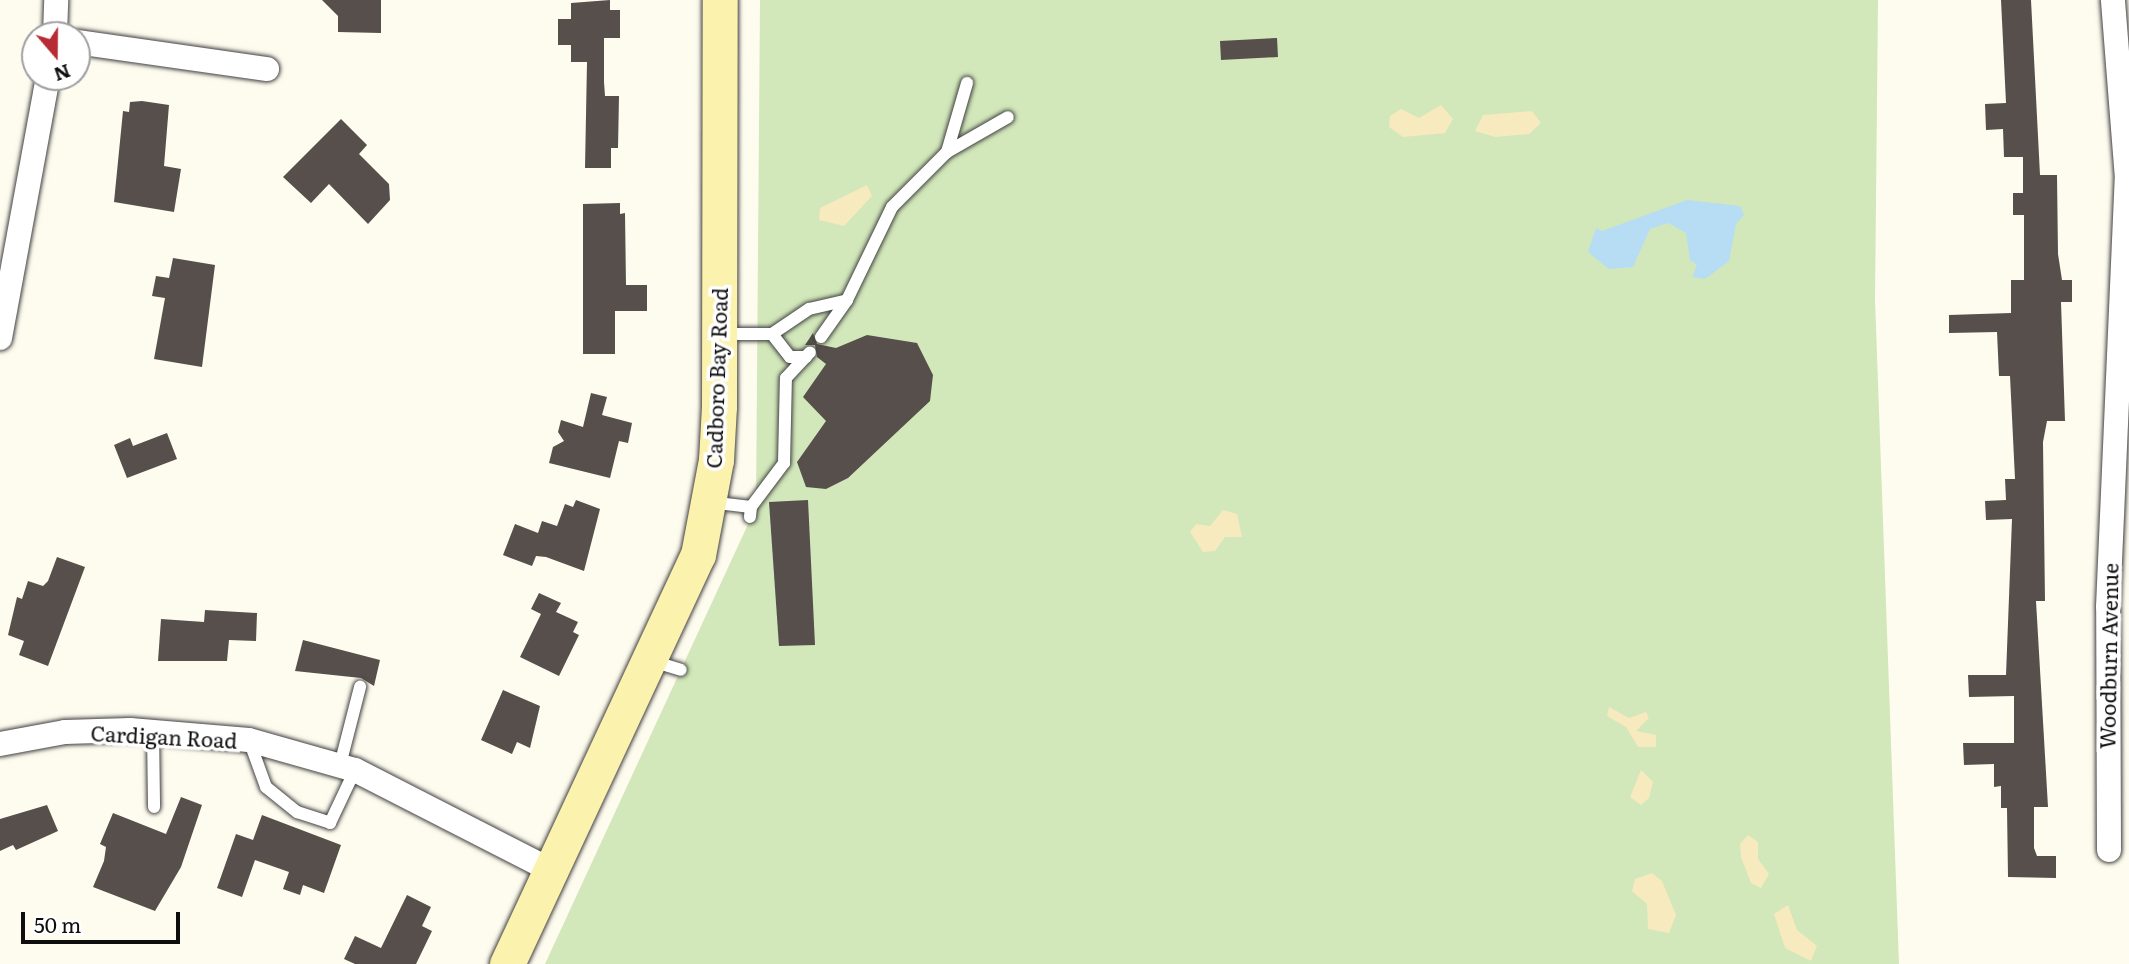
<!DOCTYPE html>
<style>
body{margin:0}
#map{position:relative;width:2129px;height:964px;overflow:hidden;background:#fefbef;font-family:Literata,serif}
div>[style]{position:absolute}
.green>*{inset:0;background:#d2e7ba}
.sand>*{inset:0;background:#f7eabe}
.water>*{inset:0;background:#b6ddf3}
.building>*{inset:0;background:#564f4b}
.roads{filter:drop-shadow(0 0 2px #414141) drop-shadow(0 0 2px #414141)}
.service>*{height:12px;margin:-6px;padding:0 6px;transform-origin:6px;border-radius:6px;background:#fff}
.minor>*{height:24px;margin:-12px;padding:0 12px;transform-origin:12px;border-radius:12px;background:#fff}
.secondary>*{height:35px;margin:-17.5px;padding:0 17.5px;transform-origin:17.5px;border-radius:17.5px;background:#fbf2ae}
span{translate:-50% -50%;white-space:nowrap;text-align:center;line-height:1.15;-webkit-text-stroke:7px #fff;paint-order:stroke}
.street-label{font-size:21px;color:#0e0e0e}
.north{position:absolute;left:21px;top:21px;width:70px;height:70px;box-sizing:border-box;background:#fff;border:2px solid #9f9f9f;border-radius:50%;rotate:160deg;font-size:19px;font-weight:700;line-height:28px;text-align:center;color:#0e0e0e}
.north::after{content:'';display:block;margin:auto;width:24px;height:32px;background:#b72c34;clip-path:polygon(50% 0,100% 100%,50% 72%,0 100%)}
.scale{position:absolute;left:21px;top:912px;width:159px;height:32px;box-sizing:border-box;border:4px solid #0e0e0e;border-top:0;padding-left:9px;font-size:21px;line-height:24px;white-space:nowrap;color:#0e0e0e;-webkit-text-stroke:5px #fff;paint-order:stroke}
</style>
<div id="map">
<div class="green">
<i style="clip-path:polygon(760px 0,1878px 0,1875px 300px,1899px 964px,545px 964px,756px 507px)"></i>
</div>
<div class="sand">
<i style="clip-path:polygon(1441px 105px,1453px 119px,1445px 133px,1403px 137px,1389px 127px,1390px 116px,1401px 109px,1419px 118px)"></i>
<i style="clip-path:polygon(1532px 111px,1541px 123px,1529px 134px,1495px 137px,1475px 131px,1483px 115px)"></i>
<i style="clip-path:polygon(867px 185px,872px 196px,844px 226px,819px 220px,820px 208px)"></i>
<i style="clip-path:polygon(1223px 510px,1237px 514px,1242px 537px,1225px 537px,1215px 551px,1203px 552px,1190px 532px,1196px 524px,1210px 526px)"></i>
<i style="clip-path:polygon(1609px 707px,1629px 718px,1646px 712px,1649px 718px,1636px 731px,1656px 735px,1656px 747px,1638px 747px,1626px 727px,1607px 716px)"></i>
<i style="clip-path:polygon(1641px 770px,1653px 782px,1649px 798px,1641px 805px,1630px 797px)"></i>
<i style="clip-path:polygon(1748px 835px,1758px 842px,1758px 859px,1769px 874px,1761px 888px,1751px 883px,1741px 857px,1740px 844px)"></i>
<i style="clip-path:polygon(1652px 873px,1662px 881px,1676px 915px,1669px 933px,1648px 929px,1647px 904px,1632px 891px,1635px 879px)"></i>
<i style="clip-path:polygon(1788px 905px,1797px 930px,1817px 946px,1811px 961px,1785px 948px,1774px 914px)"></i>
</div>
<div class="water">
<i style="clip-path:polygon(1687px 200px,1740px 206px,1744px 215px,1736px 224px,1729px 261px,1705px 279px,1692px 277px,1697px 265px,1690px 260px,1686px 233px,1668px 223px,1650px 229px,1633px 267px,1609px 269px,1588px 252px,1596px 228px,1602px 231px)"></i>
</div>
<div class="building">
<i style="clip-path:polygon(322px 0,381px 0,381px 33px,338px 32px,338px 16px)"></i>
<i style="clip-path:polygon(610px 0,610px 10px,620px 10px,620px 38px,604px 38px,604px 82px,605px 96px,619px 96px,618px 148px,611px 148px,611px 168px,585px 168px,587px 62px,571px 62px,571px 45px,558px 45px,558px 19px,571px 19px,571px 3px)"></i>
<i style="clip-path:polygon(2001px 0,2031px 0,2040px 175px,2057px 175px,2058px 254px,2062px 280px,2072px 280px,2072px 302px,2061px 302px,2065px 421px,2047px 421px,2043px 442px,2045px 601px,2036px 601px,2048px 807px,2034px 807px,2034px 848px,2037px 856px,2056px 856px,2056px 878px,2008px 877px,2007px 808px,2001px 808px,2001px 786px,1994px 787px,1994px 764px,1964px 765px,1963px 743px,2014px 743px,2014px 696px,1969px 697px,1968px 675px,2006px 675px,2012px 519px,1986px 520px,1985px 501px,2006px 500px,2005px 479px,2015px 479px,2010px 376px,1999px 376px,1997px 332px,1949px 333px,1949px 315px,2011px 313px,2011px 280px,2024px 280px,2024px 215px,2013px 215px,2013px 193px,2023px 193px,2023px 157px,2004px 157px,2003px 129px,1986px 130px,1985px 104px,2006px 103px)"></i>
<i style="clip-path:polygon(1277px 38px,1278px 57px,1221px 60px,1220px 41px)"></i>
<i style="clip-path:polygon(142px 101px,169px 105px,164px 166px,181px 169px,174px 212px,114px 202px,123px 111px,129px 112px,130px 102px)"></i>
<i style="clip-path:polygon(341px 119px,367px 145px,359px 154px,389px 184px,390px 200px,368px 224px,329px 184px,311px 203px,283px 177px)"></i>
<i style="clip-path:polygon(620px 203px,620px 214px,625px 213px,626px 285px,647px 285px,647px 311px,615px 311px,615px 354px,583px 354px,583px 204px)"></i>
<i style="clip-path:polygon(173px 258px,215px 265px,202px 367px,154px 359px,165px 298px,152px 296px,156px 276px,169px 278px)"></i>
<i style="clip-path:polygon(813px 333px,817px 344px,836px 348px,867px 335px,917px 343px,933px 375px,930px 401px,848px 478px,826px 489px,806px 487px,797px 462px,826px 421px,803px 397px,826px 364px,817px 357px,815px 345px,805px 345px)"></i>
<i style="clip-path:polygon(591px 393px,607px 397px,602px 415px,632px 423px,628px 443px,619px 441px,610px 478px,549px 463px,553px 447px,564px 441px,558px 432px,561px 420px,583px 427px)"></i>
<i style="clip-path:polygon(167px 433px,177px 459px,127px 478px,114px 445px,130px 438px,133px 446px)"></i>
<i style="clip-path:polygon(576px 500px,600px 509px,584px 571px,546px 557px,536px 556px,532px 566px,503px 555px,515px 524px,538px 533px,542px 521px,557px 526px,565px 504px,573px 507px)"></i>
<i style="clip-path:polygon(808px 500px,815px 645px,779px 646px,769px 502px)"></i>
<i style="clip-path:polygon(57px 557px,85px 567px,48px 666px,19px 655px,24px 641px,8px 635px,17px 597px,22px 599px,28px 581px,43px 586px,48px 581px)"></i>
<i style="clip-path:polygon(539px 593px,561px 603px,556px 612px,578px 622px,573px 632px,579px 635px,559px 676px,520px 657px,541px 614px,531px 609px)"></i>
<i style="clip-path:polygon(205px 610px,257px 613px,256px 641px,229px 640px,227px 661px,158px 661px,161px 619px,204px 622px)"></i>
<i style="clip-path:polygon(303px 640px,380px 660px,374px 686px,361px 678px,295px 671px)"></i>
<i style="clip-path:polygon(503px 690px,540px 706px,530px 748px,517px 742px,512px 754px,481px 740px)"></i>
<i style="clip-path:polygon(181px 797px,202px 805px,181px 867px,155px 911px,93px 887px,104px 861px,106px 847px,100px 844px,113px 813px,166px 834px)"></i>
<i style="clip-path:polygon(47px 805px,58px 831px,16px 850px,13px 845px,0 851px,0 819px)"></i>
<i style="clip-path:polygon(262px 815px,341px 845px,324px 893px,303px 885px,300px 895px,283px 889px,289px 872px,255px 860px,242px 897px,217px 888px,236px 834px,253px 840px)"></i>
<i style="clip-path:polygon(407px 895px,431px 907px,422px 926px,432px 931px,416px 964px,355px 964px,344px 959px,355px 936px,381px 948px)"></i>
</div>
<div class="roads">
<div class="service">
<i style="left:947px;top:152px;width:72px;rotate:-73.8deg"></i>
<i style="left:720px;top:334px;width:52px"></i>
<i style="left:772px;top:334px;width:45px;rotate:-34deg"></i>
<i style="left:809px;top:309px;width:39px;rotate:-13deg"></i>
<i style="left:847px;top:300px;width:103px;rotate:-64.2deg"></i>
<i style="left:892px;top:207px;width:78px;rotate:-45deg"></i>
<i style="left:947px;top:152px;width:70px;rotate:-29.8deg"></i>
<i style="left:772px;top:334px;width:29px;rotate:52deg"></i>
<i style="left:790px;top:357px;width:16px"></i>
<i style="left:821px;top:337px;width:45px;rotate:-54.9deg"></i>
<i style="left:709px;top:502px;width:42px;rotate:6.8deg"></i>
<i style="left:751px;top:507px;width:10px;rotate:96deg"></i>
<i style="left:751px;top:507px;width:55px;rotate:-53.1deg"></i>
<i style="left:784px;top:463px;width:85px;rotate:-88.7deg"></i>
<i style="left:786px;top:378px;width:35px;rotate:-47deg"></i>
<i style="left:652px;top:661px;width:30px;rotate:17deg"></i>
<i style="left:153px;top:731px;width:76px;rotate:89.2deg"></i>
<i style="left:249px;top:740px;width:50px;rotate:70.1deg"></i>
<i style="left:266px;top:787px;width:40px;rotate:39deg"></i>
<i style="left:297px;top:812px;width:35px;rotate:18deg"></i>
<i style="left:330px;top:823px;width:59px;rotate:-64.7deg"></i>
<i style="left:340px;top:765px;width:81px;rotate:-75.6deg"></i>
</div>
<div class="minor">
<i style="left:55px;top:35px;width:35px;rotate:-88deg"></i>
<i style="left:77px;top:42px;width:192px;rotate:8.1deg"></i>
<i style="left:0;top:338px;width:265px;rotate:-79.6deg"></i>
<i style="left:0;top:744px;width:66px;rotate:-10.5deg"></i>
<i style="left:65px;top:732px;width:65px;rotate:-1.8deg"></i>
<i style="left:130px;top:730px;width:119px;rotate:4.8deg"></i>
<i style="left:249px;top:740px;width:110px;rotate:15.8deg"></i>
<i style="left:355px;top:770px;width:221px;rotate:27.1deg"></i>
<i style="left:2109px;top:850px;width:243px;rotate:-90.2deg"></i>
<i style="left:2108px;top:607px;width:428px;rotate:-87.5deg"></i>
<i style="left:2127px;top:179px;width:180px;rotate:-94.5deg"></i>
</div>
<div class="secondary">
<i style="left:507px;top:964px;width:451px;rotate:-65deg"></i>
<i style="left:698px;top:555px;width:97px;rotate:-79.3deg"></i>
<i style="left:716px;top:460px;width:53px;rotate:-86.8deg"></i>
<i style="left:719px;top:407px;width:407px;rotate:-89.9deg"></i>
</div>
</div>
<div class="street-label">
<span style="left:716px;top:378px;rotate:-88deg">Cadboro Bay Road</span>
<span style="left:2108px;top:656px;rotate:-89deg">Woodburn Avenue</span>
<span style="left:164px;top:736px;rotate:3deg">Cardigan Road</span>
</div>
<div class="north">N</div>
<div class="scale">50 m</div>
</div>
